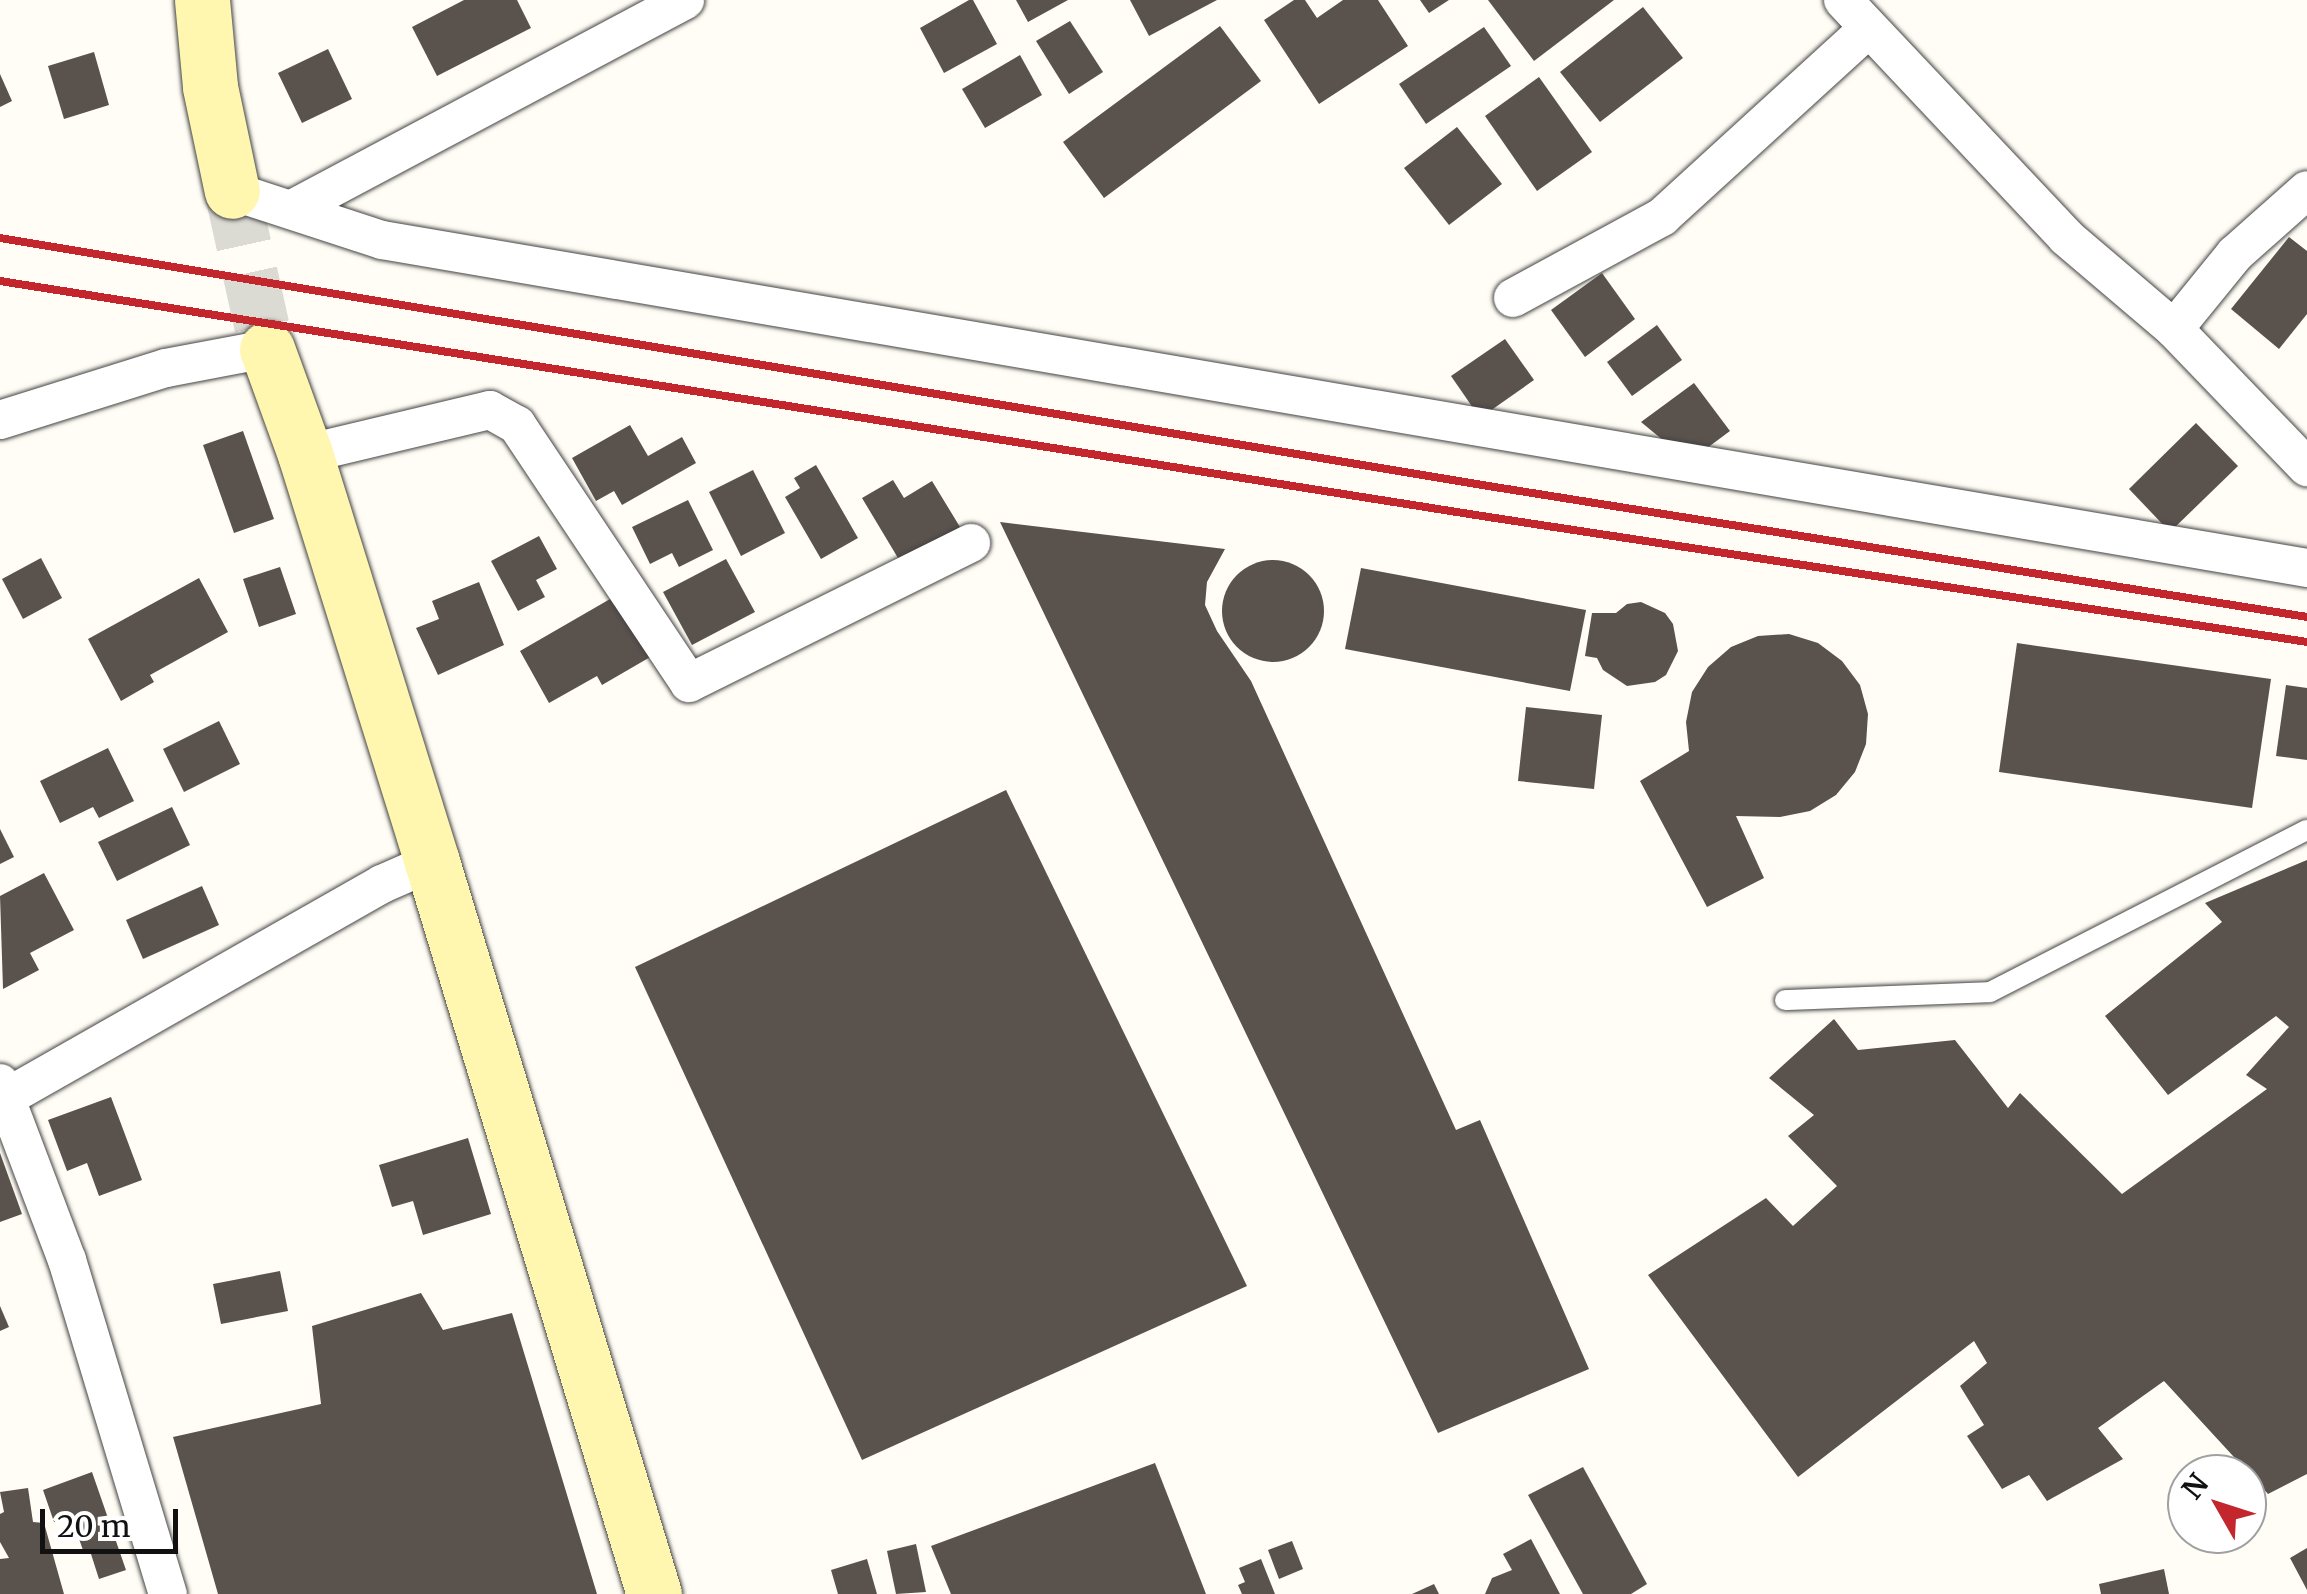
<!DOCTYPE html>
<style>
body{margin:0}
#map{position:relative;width:2307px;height:1594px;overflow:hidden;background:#fffdf5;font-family:Merriweather,serif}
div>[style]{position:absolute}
.building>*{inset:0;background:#5a524d}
.round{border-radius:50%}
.secondary-tunnel>*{height:55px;margin-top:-27.5px;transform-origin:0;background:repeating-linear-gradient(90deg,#dbdad3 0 55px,transparent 0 83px)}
.roads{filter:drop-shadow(0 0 2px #444) drop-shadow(0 0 2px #444)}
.lane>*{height:20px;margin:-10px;padding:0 10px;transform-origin:10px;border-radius:10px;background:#fff}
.street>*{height:38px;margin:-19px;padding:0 19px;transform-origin:19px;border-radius:19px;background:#fff}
.secondary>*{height:55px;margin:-27.5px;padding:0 27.5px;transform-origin:27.5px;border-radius:27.5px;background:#fff6b0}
.rail>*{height:8px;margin:-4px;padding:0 4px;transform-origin:4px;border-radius:4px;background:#c4262e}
span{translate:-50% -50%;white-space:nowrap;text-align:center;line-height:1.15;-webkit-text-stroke:10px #fff;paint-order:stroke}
.north{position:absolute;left:2167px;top:1454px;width:100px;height:100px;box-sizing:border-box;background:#fff;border:2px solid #a0a0a0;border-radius:50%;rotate:309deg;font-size:28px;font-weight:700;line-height:40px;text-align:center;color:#111}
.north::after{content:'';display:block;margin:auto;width:35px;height:45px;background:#c4262e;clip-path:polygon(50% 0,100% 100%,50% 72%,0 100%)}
.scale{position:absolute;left:40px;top:1509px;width:138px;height:45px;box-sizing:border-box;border:5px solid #111;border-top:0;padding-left:12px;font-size:30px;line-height:35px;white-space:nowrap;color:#111;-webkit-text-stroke:8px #fff;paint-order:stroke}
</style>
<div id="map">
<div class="building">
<i style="clip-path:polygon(464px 0,517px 0,531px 28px,437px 76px,412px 27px)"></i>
<i style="clip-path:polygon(969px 0,973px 0,997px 44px,944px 73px,920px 28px)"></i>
<i style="clip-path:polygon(1016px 0,1068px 0,1028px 22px)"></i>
<i style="clip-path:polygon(1130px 0,1217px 0,1149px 36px)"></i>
<i style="clip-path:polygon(1294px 0,1305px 0,1317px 18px,1343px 0,1378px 0,1408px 46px,1319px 104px,1264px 20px)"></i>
<i style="clip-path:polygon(1420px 0,1449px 0,1429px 13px)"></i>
<i style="clip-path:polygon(1488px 0,1614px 0,1534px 61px)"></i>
<i style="clip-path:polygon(1643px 7px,1683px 58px,1600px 122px,1560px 72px)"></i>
<i style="clip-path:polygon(1070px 21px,1103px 72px,1069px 94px,1036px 41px)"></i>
<i style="clip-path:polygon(1220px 26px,1261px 81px,1104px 198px,1063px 142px)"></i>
<i style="clip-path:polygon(1484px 27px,1511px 66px,1426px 124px,1399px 84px)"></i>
<i style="clip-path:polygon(328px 49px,352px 99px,302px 123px,278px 73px)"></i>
<i style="clip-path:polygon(94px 52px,109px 105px,64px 119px,48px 66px)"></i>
<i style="clip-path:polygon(1020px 55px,1042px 95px,985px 128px,962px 89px)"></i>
<i style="clip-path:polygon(0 74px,12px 101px,0 107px)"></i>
<i style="clip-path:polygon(1539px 77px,1592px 152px,1537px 191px,1485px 116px)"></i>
<i style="clip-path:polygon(1457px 127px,1502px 184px,1449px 225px,1404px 168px)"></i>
<i style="clip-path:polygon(2289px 237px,2307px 251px,2307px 314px,2279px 349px,2231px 309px)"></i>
<i style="clip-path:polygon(1602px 273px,1635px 319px,1585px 357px,1551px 310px)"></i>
<i style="clip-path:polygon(1657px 325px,1682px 360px,1632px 396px,1607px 362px)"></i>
<i style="clip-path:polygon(1505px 339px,1534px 380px,1480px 418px,1451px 376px)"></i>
<i style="clip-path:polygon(1694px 383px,1730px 431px,1699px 454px,1670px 446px,1641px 422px)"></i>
<i style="clip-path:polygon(2196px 423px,2238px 466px,2170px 532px,2129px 489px)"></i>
<i style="clip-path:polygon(630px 425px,648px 456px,682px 437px,696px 463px,622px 505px,614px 491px,596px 501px,572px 458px)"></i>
<i style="clip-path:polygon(243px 431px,274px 519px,234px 533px,203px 445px)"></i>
<i style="clip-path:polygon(816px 465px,858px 538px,821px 559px,785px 497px,800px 488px,794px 478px)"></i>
<i style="clip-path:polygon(753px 470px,785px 533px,741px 556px,709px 492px)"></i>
<i style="clip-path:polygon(893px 480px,904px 498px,932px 481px,960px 527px,901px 563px,862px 498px)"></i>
<i style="clip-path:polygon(688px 500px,713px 550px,679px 567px,672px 553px,650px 564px,632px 527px)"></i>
<i style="clip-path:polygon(1000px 522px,1225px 549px,1207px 582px,1205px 605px,1217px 631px,1251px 681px,1456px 1130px,1480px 1120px,1589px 1369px,1438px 1433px)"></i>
<i style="clip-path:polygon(539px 536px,557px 569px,536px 580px,545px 597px,518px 611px,491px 561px)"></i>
<i style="clip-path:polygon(41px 558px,62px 598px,23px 619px,2px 579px)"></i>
<i style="clip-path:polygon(726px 559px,755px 612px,692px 645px,663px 592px)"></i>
<i class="round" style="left:1222px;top:560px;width:102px;height:102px"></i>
<i style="clip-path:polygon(280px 567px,296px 614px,259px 627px,243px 579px)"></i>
<i style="clip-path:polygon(1361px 568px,1586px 610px,1570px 691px,1345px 649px)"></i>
<i style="clip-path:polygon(199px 578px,228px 632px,150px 675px,154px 682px,121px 701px,88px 639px)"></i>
<i style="clip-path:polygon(479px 582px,504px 645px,438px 675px,416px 628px,439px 619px,432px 601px)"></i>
<i style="clip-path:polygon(617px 595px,652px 656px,602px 685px,597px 676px,549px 703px,520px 651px)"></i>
<i style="clip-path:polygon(1641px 602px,1665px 613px,1673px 624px,1678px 651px,1666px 675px,1655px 682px,1627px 686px,1603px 670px,1597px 658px,1585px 656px,1592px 613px,1616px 613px,1627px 604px)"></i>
<i style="clip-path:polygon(1789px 634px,1818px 643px,1842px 661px,1860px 685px,1868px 714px,1866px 744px,1855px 772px,1836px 795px,1810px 811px,1780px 817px,1736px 816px,1764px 878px,1707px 907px,1640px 781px,1689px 751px,1686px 722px,1692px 692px,1708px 667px,1731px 647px,1758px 636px)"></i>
<i style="clip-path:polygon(2017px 643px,2271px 679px,2252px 808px,1999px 772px)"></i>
<i style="clip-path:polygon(2286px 685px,2307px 688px,2307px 760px,2276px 756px)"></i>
<i style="clip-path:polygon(1526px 707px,1602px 715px,1594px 789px,1518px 781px)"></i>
<i style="clip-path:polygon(219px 721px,240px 764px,184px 792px,163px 749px)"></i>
<i style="clip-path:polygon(108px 748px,134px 801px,99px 818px,93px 807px,60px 823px,40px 781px)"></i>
<i style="clip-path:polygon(1006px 790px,1247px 1286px,862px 1460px,635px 967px)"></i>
<i style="clip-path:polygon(172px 807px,190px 845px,117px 881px,98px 842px)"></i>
<i style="clip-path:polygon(0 829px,14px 857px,0 864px)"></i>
<i style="clip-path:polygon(2307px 860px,2307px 1474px,2268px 1494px,2164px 1381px,2098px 1428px,2123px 1459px,2047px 1501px,2029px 1475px,2002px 1489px,1967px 1436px,1984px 1425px,1960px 1386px,1987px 1363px,1974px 1341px,1798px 1477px,1648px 1275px,1766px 1198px,1793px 1226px,1837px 1186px,1788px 1136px,1814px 1115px,1769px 1078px,1834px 1019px,1858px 1050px,1955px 1040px,2008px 1108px,2020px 1093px,2122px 1194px,2267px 1089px,2246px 1075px,2289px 1027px,2276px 1016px,2168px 1095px,2105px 1016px,2222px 922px,2205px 903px)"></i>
<i style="clip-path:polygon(44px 873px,74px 930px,30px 953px,39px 970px,3px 989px,0 896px)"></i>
<i style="clip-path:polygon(202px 886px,219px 925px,143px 959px,126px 920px)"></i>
<i style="clip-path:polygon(111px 1097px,142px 1180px,99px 1196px,87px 1163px,67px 1171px,48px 1120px)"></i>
<i style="clip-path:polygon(468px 1138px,491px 1214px,423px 1235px,413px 1201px,392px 1207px,379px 1165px)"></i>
<i style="clip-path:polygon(0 1153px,22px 1214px,0 1222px)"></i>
<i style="clip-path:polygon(280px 1271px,288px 1311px,221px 1324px,213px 1284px)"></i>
<i style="clip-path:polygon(421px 1293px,443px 1330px,512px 1313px,597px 1594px,218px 1594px,173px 1437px,321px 1404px,312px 1326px)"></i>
<i style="clip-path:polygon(0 1306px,9px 1327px,0 1331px)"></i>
<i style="clip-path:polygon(1155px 1463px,1206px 1594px,951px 1594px,931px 1546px)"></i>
<i style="clip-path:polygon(1583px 1467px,1647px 1584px,1631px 1594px,1583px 1594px,1528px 1495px)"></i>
<i style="clip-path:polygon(92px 1472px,126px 1570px,99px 1579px,90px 1551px,84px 1553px,71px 1516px,54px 1522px,43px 1490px)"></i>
<i style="clip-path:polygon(28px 1488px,33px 1522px,44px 1523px,64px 1594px,0 1594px,0 1559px,9px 1558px,0 1542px,0 1514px,4px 1512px,0 1492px)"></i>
<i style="clip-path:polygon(1531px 1539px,1560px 1594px,1485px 1594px,1492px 1578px,1512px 1570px,1503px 1554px)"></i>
<i style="clip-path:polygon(1292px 1541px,1303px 1569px,1279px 1579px,1268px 1550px)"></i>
<i style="clip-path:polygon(916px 1544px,926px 1592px,896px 1594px,887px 1551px)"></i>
<i style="clip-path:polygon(2307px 1548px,2307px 1590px,2290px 1558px)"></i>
<i style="clip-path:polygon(867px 1559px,877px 1594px,838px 1594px,831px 1570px)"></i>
<i style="clip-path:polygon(1261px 1559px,1275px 1594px,1242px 1594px,1238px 1585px,1245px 1582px,1239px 1568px)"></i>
<i style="clip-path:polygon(2164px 1569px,2169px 1594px,2101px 1594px,2099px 1584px)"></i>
<i style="clip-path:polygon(1434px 1584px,1439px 1594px,1412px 1594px)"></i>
</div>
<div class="secondary-tunnel">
<i style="left:232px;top:191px;width:162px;rotate:77.5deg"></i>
</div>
<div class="roads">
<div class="lane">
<i style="left:1785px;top:1000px;width:205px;rotate:-2.2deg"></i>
<i style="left:1990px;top:992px;width:356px;rotate:-27.1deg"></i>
</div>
<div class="street">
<i style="left:1843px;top:0;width:325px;rotate:46.7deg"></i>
<i style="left:2066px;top:237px;width:142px;rotate:40.4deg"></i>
<i style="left:2174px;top:329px;width:192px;rotate:46.1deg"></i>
<i style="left:232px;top:191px;width:158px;rotate:18.1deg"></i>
<i style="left:382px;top:240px;width:1953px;rotate:9.67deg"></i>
<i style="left:294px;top:208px;width:443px;rotate:-28deg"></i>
<i style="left:1513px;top:298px;width:170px;rotate:-28.5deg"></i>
<i style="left:1662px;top:217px;width:280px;rotate:-42.4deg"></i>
<i style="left:2174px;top:329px;width:97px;rotate:-50.9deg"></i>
<i style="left:2235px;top:254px;width:96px;rotate:-41.6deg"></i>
<i style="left:0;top:420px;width:174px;rotate:-17.4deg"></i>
<i style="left:166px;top:368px;width:103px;rotate:-10.7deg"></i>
<i style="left:305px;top:454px;width:190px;rotate:-13.4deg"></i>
<i style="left:490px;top:410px;width:31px;rotate:29deg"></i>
<i style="left:517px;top:425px;width:310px;rotate:56.3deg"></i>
<i style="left:689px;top:683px;width:315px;rotate:-26.4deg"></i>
<i style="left:0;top:1083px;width:189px;rotate:69.3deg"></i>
<i style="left:67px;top:1260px;width:349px;rotate:73.2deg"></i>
<i style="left:7px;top:1097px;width:431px;rotate:-29.6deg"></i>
<i style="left:382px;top:884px;width:55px;rotate:-23.7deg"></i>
</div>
<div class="secondary">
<i style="left:202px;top:0;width:87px;rotate:84.7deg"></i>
<i style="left:210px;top:87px;width:106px;rotate:78.1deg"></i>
<i style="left:267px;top:349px;width:112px;rotate:70.1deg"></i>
<i style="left:305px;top:454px;width:427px;rotate:72.7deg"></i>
<i style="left:432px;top:862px;width:765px;rotate:73.13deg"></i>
</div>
</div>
<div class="rail">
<i style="left:0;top:238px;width:1522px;rotate:9.46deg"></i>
<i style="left:1501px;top:488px;width:816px;rotate:9.09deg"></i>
<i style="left:0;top:281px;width:1514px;rotate:9.01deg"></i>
<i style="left:1495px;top:518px;width:821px;rotate:8.68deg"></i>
</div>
<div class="north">N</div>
<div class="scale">20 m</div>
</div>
